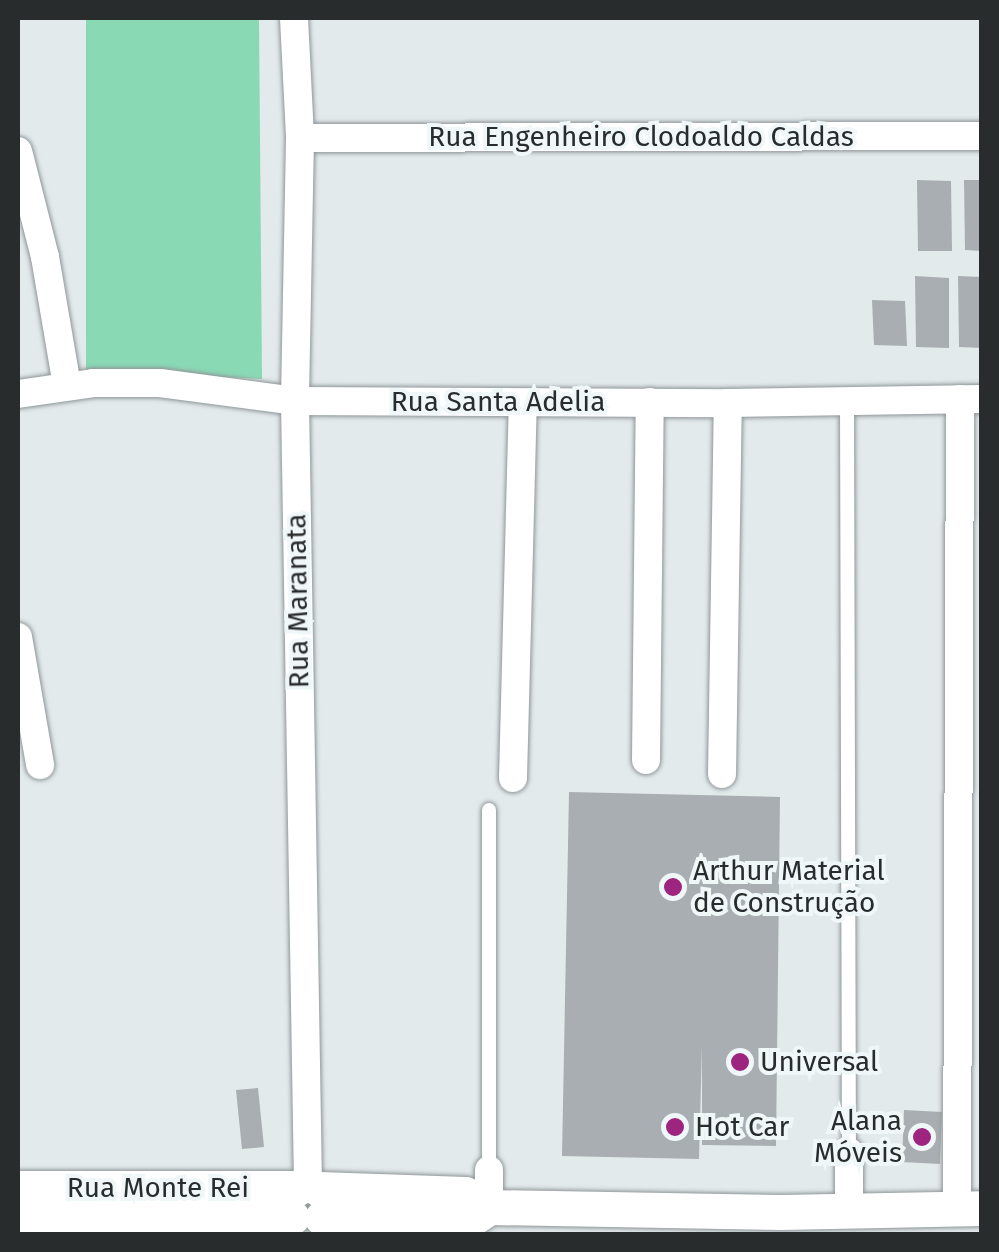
<!DOCTYPE html>
<meta charset="utf-8">
<style>
body{margin:0}
#map{position:relative;width:999px;height:1252px;overflow:hidden;background:#e3eaec;font-family:"Fira Sans",sans-serif}
div>[style]{position:absolute}
.green>*{inset:0;background:#8ad9b5}
.building>*{inset:0;background:#a8aeb2}
.roads{filter:drop-shadow(0 0 2px #8f9698) drop-shadow(0 0 2px #8f9698)}
.service>*{height:14px;margin:-7px;padding:0 7px;transform-origin:7px;border-radius:7px;background:#fff}
.minor>*{height:28px;margin:-14px;padding:0 14px;transform-origin:14px;border-radius:14px;background:#fff}
.tertiary>*{height:35px;margin:-17.5px;padding:0 17.5px;transform-origin:17.5px;border-radius:17.5px;background:#fff}
.dots>*{width:28px;height:28px;translate:-50% -50%;box-sizing:border-box;border:5px solid #f0f7f9;border-radius:50%}
span{translate:-50% -50%;white-space:nowrap;text-align:center;line-height:1.15;-webkit-text-stroke:8px #f0f7f9;paint-order:stroke}
.street-label{font-size:28px;color:#292c2c}
.poi-label{font-size:28px;color:#292c2c}
.left{translate:0 -50%;text-align:left}
.right{translate:-100% -50%;text-align:right}
.frame{position:absolute;inset:0;border:20px solid #292c2c;pointer-events:none}
</style>
<div id="map">
<div class="green">
<i style="clip-path:polygon(86px 18px,259px 18px,262px 379px,86px 371px)"></i>
</div>
<div class="building">
<i style="clip-path:polygon(917px 180px,951px 181px,952px 251px,918px 251px)"></i>
<i style="clip-path:polygon(964px 180px,982px 180px,982px 251px,965px 250px)"></i>
<i style="clip-path:polygon(915px 276px,949px 278px,949px 348px,916px 347px)"></i>
<i style="clip-path:polygon(958px 276px,982px 277px,982px 348px,959px 347px)"></i>
<i style="clip-path:polygon(872px 300px,905px 301px,907px 346px,874px 345px)"></i>
<i style="clip-path:polygon(569px 792px,780px 797px,776px 1146px,702px 1145px,702px 1045px,699px 1159px,562px 1156px)"></i>
<i style="clip-path:polygon(258px 1088px,264px 1147px,242px 1149px,236px 1090px)"></i>
<i style="clip-path:polygon(904px 1110px,942px 1112px,940px 1164px,902px 1162px)"></i>
</div>
<div class="roads">
<div class="service">
<i style="left:847px;top:401px;width:751px;rotate:89.85deg"></i>
<i style="left:489px;top:810px;width:360px;rotate:90deg"></i>
</div>
<div class="minor">
<i style="left:294px;top:18px;width:120px;rotate:87.1deg"></i>
<i style="left:300px;top:138px;width:263px;rotate:91.1deg"></i>
<i style="left:295px;top:401px;width:784px;rotate:89.05deg"></i>
<i style="left:300px;top:138px;width:682px;rotate:-0.17deg"></i>
<i style="left:18px;top:151px;width:109px;rotate:75.7deg"></i>
<i style="left:45px;top:257px;width:131px;rotate:80.3deg"></i>
<i style="left:18px;top:394px;width:76px;rotate:-8.3deg"></i>
<i style="left:93px;top:383px;width:67px"></i>
<i style="left:160px;top:383px;width:136px;rotate:7.6deg"></i>
<i style="left:295px;top:401px;width:433px;rotate:0.3deg"></i>
<i style="left:728px;top:403px;width:254px;rotate:-0.9deg"></i>
<i style="left:18px;top:637px;width:130px;rotate:80.2deg"></i>
<i style="left:646px;top:760px;width:358px;rotate:-89.4deg"></i>
<i style="left:722px;top:774px;width:371px;rotate:-89.1deg"></i>
<i style="left:513px;top:778px;width:374px;rotate:-88.5deg"></i>
<i style="left:849px;top:1152px;width:57px;rotate:90deg"></i>
<i style="left:489px;top:1207px;width:37px;rotate:-90deg"></i>
<i style="left:957px;top:1208px;width:809px;rotate:-89.79deg"></i>
</div>
<div class="tertiary">
<i style="left:18px;top:1188px;width:280px"></i>
<i style="left:319px;top:1189px;width:146px;rotate:2deg"></i>
<i style="left:465px;top:1194px;width:27px;rotate:28deg"></i>
<i style="left:489px;top:1207px;width:291px;rotate:1deg"></i>
<i style="left:780px;top:1212px;width:202px;rotate:-1.1deg"></i>
<i style="left:322px;top:1218px;width:145px;rotate:1.6deg"></i>
<i style="left:467px;top:1222px;width:27px;rotate:-34deg"></i>
<i style="left:18px;top:1221px;width:274px;rotate:-0.8deg"></i>
</div>
</div>
<div class="dots">
<i style="left:673px;top:887px;background:#9d257f"></i>
<i style="left:740px;top:1062px;background:#9d257f"></i>
<i style="left:675px;top:1127px;background:#9d257f"></i>
<i style="left:922px;top:1137px;background:#9d257f"></i>
</div>
<div class="street-label">
<span style="left:641px;top:137px">Rua Engenheiro Clodoaldo Caldas</span>
<span style="left:498px;top:402px">Rua Santa Adelia</span>
<span style="left:298px;top:601px;rotate:-91deg">Rua Maranata</span>
<span style="left:158px;top:1188px">Rua Monte Rei</span>
</div>
<div class="poi-label">
<span class="left" style="left:693px;top:887px">Arthur Material<br>de Construção</span>
<span class="left" style="left:760px;top:1062px">Universal</span>
<span class="right" style="left:902px;top:1137px">Alana<br>Móveis</span>
<span class="left" style="left:695px;top:1127px">Hot Car</span>
</div>
<div class="frame"></div>
</div>
